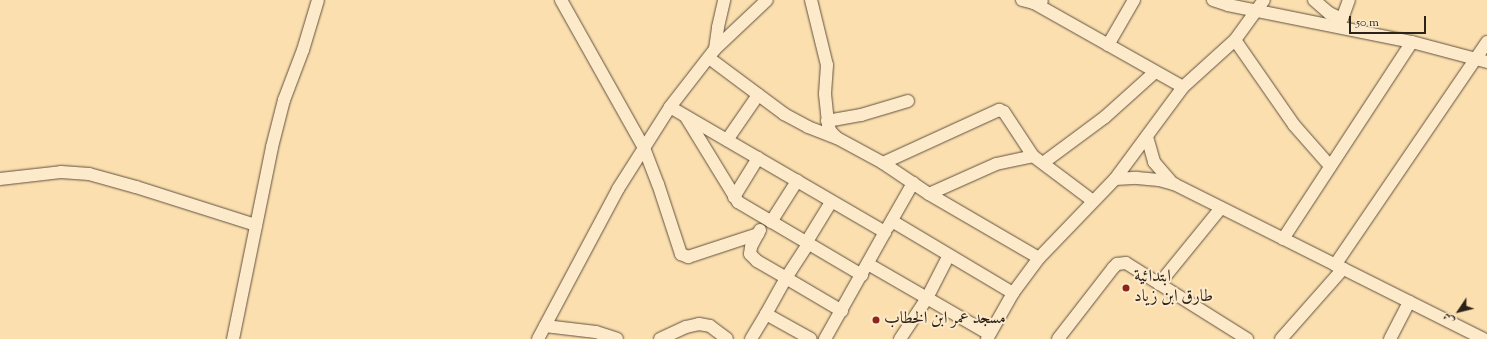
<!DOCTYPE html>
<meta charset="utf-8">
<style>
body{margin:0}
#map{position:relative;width:1487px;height:339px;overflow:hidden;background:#fcdfaf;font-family:"Sorts Mill Goudy",Amiri,serif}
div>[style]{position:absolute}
.roads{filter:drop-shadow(0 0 1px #5f523f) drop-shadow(0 0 1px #5f523f)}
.minor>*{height:12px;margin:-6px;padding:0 6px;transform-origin:6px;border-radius:6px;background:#fdeacb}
.dots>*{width:11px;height:11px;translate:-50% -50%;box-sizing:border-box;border:2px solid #fdeacb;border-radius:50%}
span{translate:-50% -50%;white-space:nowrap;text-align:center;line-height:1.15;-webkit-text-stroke:4px #fdeacb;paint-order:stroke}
.poi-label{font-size:17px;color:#2b231a}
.left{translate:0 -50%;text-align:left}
.north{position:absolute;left:1439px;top:291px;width:40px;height:40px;-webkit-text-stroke:3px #fdeacb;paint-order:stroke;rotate:235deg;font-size:11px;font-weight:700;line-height:16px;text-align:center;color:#2b231a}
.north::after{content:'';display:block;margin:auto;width:14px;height:18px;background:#2b231a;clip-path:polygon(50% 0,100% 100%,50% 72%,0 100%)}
.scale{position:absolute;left:1349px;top:16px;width:77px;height:18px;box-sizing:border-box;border:2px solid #2b231a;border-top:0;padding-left:5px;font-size:12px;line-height:14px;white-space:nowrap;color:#2b231a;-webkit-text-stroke:3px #fdeacb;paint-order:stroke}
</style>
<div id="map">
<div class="roads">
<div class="minor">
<i style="left:561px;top:0;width:170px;rotate:60.7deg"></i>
<i style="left:644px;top:148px;width:39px;rotate:69deg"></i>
<i style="left:658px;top:184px;width:74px;rotate:71.8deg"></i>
<i style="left:681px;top:254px;width:8px;rotate:23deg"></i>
<i style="left:688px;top:257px;width:74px;rotate:-18.2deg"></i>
<i style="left:811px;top:0;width:67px;rotate:76.2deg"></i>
<i style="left:827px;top:65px;width:29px;rotate:94deg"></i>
<i style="left:825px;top:94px;width:31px;rotate:84deg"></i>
<i style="left:828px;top:125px;width:8px;rotate:67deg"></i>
<i style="left:831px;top:132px;width:8px;rotate:45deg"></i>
<i style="left:837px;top:138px;width:52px;rotate:28.5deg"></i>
<i style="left:883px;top:163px;width:55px;rotate:34deg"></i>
<i style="left:929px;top:194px;width:73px;rotate:-24.1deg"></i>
<i style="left:996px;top:164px;width:38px;rotate:-12deg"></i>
<i style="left:1022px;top:0;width:12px;rotate:14deg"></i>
<i style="left:1034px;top:3px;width:8px;rotate:-14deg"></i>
<i style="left:1213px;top:0;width:16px;rotate:18deg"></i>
<i style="left:1228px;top:5px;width:188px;rotate:11.4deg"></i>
<i style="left:1412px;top:42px;width:78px;rotate:14.9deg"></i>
<i style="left:1314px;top:0;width:20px;rotate:41deg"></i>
<i style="left:1329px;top:13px;width:14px;rotate:25deg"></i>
<i style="left:1342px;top:19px;width:20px;rotate:-70deg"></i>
<i style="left:1034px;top:3px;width:171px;rotate:29.4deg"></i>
<i style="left:1235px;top:40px;width:103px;rotate:55.2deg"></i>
<i style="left:1294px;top:125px;width:55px;rotate:48.7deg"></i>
<i style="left:1108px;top:45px;width:52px;rotate:-60deg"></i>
<i style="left:715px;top:49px;width:22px;rotate:-82deg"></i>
<i style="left:718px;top:27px;width:28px;rotate:-77deg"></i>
<i style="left:709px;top:58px;width:94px;rotate:36.7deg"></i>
<i style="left:784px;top:114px;width:27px;rotate:28deg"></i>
<i style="left:808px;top:127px;width:31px;rotate:21deg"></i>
<i style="left:670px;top:107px;width:249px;rotate:30.2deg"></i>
<i style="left:885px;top:232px;width:123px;rotate:119.3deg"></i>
<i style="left:686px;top:117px;width:100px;rotate:58.5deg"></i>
<i style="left:738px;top:202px;width:144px;rotate:30.5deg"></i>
<i style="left:827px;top:121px;width:35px;rotate:-10deg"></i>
<i style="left:861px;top:115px;width:49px;rotate:-16.6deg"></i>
<i style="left:1147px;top:137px;width:26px;rotate:74deg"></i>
<i style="left:1154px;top:162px;width:29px;rotate:49deg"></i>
<i style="left:727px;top:140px;width:55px;rotate:-55.4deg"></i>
<i style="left:883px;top:163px;width:128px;rotate:-24.6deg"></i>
<i style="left:999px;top:110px;width:5px;rotate:22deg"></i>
<i style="left:1004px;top:112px;width:53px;rotate:56.6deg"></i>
<i style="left:1033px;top:156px;width:75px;rotate:36.9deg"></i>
<i style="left:1043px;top:163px;width:77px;rotate:-36.6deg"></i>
<i style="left:1105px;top:117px;width:67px;rotate:-42deg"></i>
<i style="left:0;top:179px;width:61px;rotate:-6.5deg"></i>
<i style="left:61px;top:172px;width:28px;rotate:4deg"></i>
<i style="left:89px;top:174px;width:49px;rotate:15.5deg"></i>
<i style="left:136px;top:187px;width:126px;rotate:17.6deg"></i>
<i style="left:1115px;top:179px;width:22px;rotate:-3deg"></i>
<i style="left:1137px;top:178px;width:22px;rotate:5deg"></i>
<i style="left:1159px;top:180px;width:16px;rotate:15deg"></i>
<i style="left:1174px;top:184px;width:346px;rotate:26.6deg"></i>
<i style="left:929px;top:194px;width:127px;rotate:30.2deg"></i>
<i style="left:734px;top:197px;width:46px;rotate:-58.4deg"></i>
<i style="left:892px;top:221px;width:141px;rotate:30.8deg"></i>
<i style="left:771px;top:222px;width:49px;rotate:-57.6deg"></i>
<i style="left:888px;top:227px;width:51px;rotate:-60.4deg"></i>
<i style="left:760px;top:230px;width:19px;rotate:118deg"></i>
<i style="left:751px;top:247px;width:7px;rotate:98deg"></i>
<i style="left:750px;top:254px;width:10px;rotate:45deg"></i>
<i style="left:757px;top:261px;width:34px;rotate:30deg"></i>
<i style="left:786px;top:278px;width:40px;rotate:-57.1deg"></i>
<i style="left:1283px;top:239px;width:235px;rotate:-56.8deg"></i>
<i style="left:806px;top:243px;width:48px;rotate:-58.6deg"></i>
<i style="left:868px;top:264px;width:140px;rotate:30deg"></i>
<i style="left:1335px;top:265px;width:270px;rotate:-55.7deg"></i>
<i style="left:1159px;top:284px;width:98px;rotate:-50.8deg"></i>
<i style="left:766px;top:314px;width:41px;rotate:-60.9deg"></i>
<i style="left:786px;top:278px;width:65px;rotate:30.5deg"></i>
<i style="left:545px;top:326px;width:51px;rotate:6.7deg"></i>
<i style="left:596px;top:332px;width:22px;rotate:18deg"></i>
<i style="left:233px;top:339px;width:196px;rotate:-78.5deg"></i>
<i style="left:272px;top:147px;width:49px;rotate:-75.7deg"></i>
<i style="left:284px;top:100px;width:53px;rotate:-69.2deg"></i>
<i style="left:303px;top:50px;width:52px;rotate:-73.3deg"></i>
<i style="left:538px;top:339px;width:170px;rotate:-61.9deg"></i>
<i style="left:618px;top:189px;width:97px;rotate:-57.6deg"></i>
<i style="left:670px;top:107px;width:73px;rotate:-52.2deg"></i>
<i style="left:715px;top:49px;width:71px;rotate:-43.3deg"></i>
<i style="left:660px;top:339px;width:29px;rotate:-25deg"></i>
<i style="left:686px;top:327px;width:13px;rotate:-13deg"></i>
<i style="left:699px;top:324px;width:11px;rotate:10deg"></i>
<i style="left:710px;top:326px;width:21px;rotate:37deg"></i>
<i style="left:751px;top:339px;width:29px;rotate:-59deg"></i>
<i style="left:766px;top:314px;width:51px;rotate:29.1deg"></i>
<i style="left:900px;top:339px;width:49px;rotate:-56.6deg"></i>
<i style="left:927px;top:298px;width:48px;rotate:-62.9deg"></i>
<i style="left:987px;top:339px;width:53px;rotate:-60.5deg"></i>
<i style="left:1013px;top:293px;width:44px;rotate:-53.4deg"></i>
<i style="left:1039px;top:258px;width:110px;rotate:-46.1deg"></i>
<i style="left:1115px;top:179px;width:114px;rotate:-53.5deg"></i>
<i style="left:1183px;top:87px;width:70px;rotate:-42.1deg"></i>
<i style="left:1235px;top:40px;width:49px;rotate:-54.1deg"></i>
<i style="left:1058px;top:339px;width:90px;rotate:-52.2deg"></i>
<i style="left:1113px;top:268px;width:6px;rotate:-45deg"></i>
<i style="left:1117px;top:264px;width:9px;rotate:-6deg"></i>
<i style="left:1126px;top:263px;width:143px;rotate:32.1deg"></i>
<i style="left:1281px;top:339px;width:94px;rotate:-48.5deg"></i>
<i style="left:1390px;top:339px;width:42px;rotate:-62.8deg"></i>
</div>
</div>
<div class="dots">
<i style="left:1126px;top:288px;background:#8f2418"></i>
<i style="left:876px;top:320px;background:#8f2418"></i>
</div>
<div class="poi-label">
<span class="left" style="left:1134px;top:288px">ابتدائية<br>طارق ابن زياد</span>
<span class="left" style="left:884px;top:320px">مسجد عمر ابن الخطاب</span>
</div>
<div class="north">ش</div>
<div class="scale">50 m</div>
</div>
